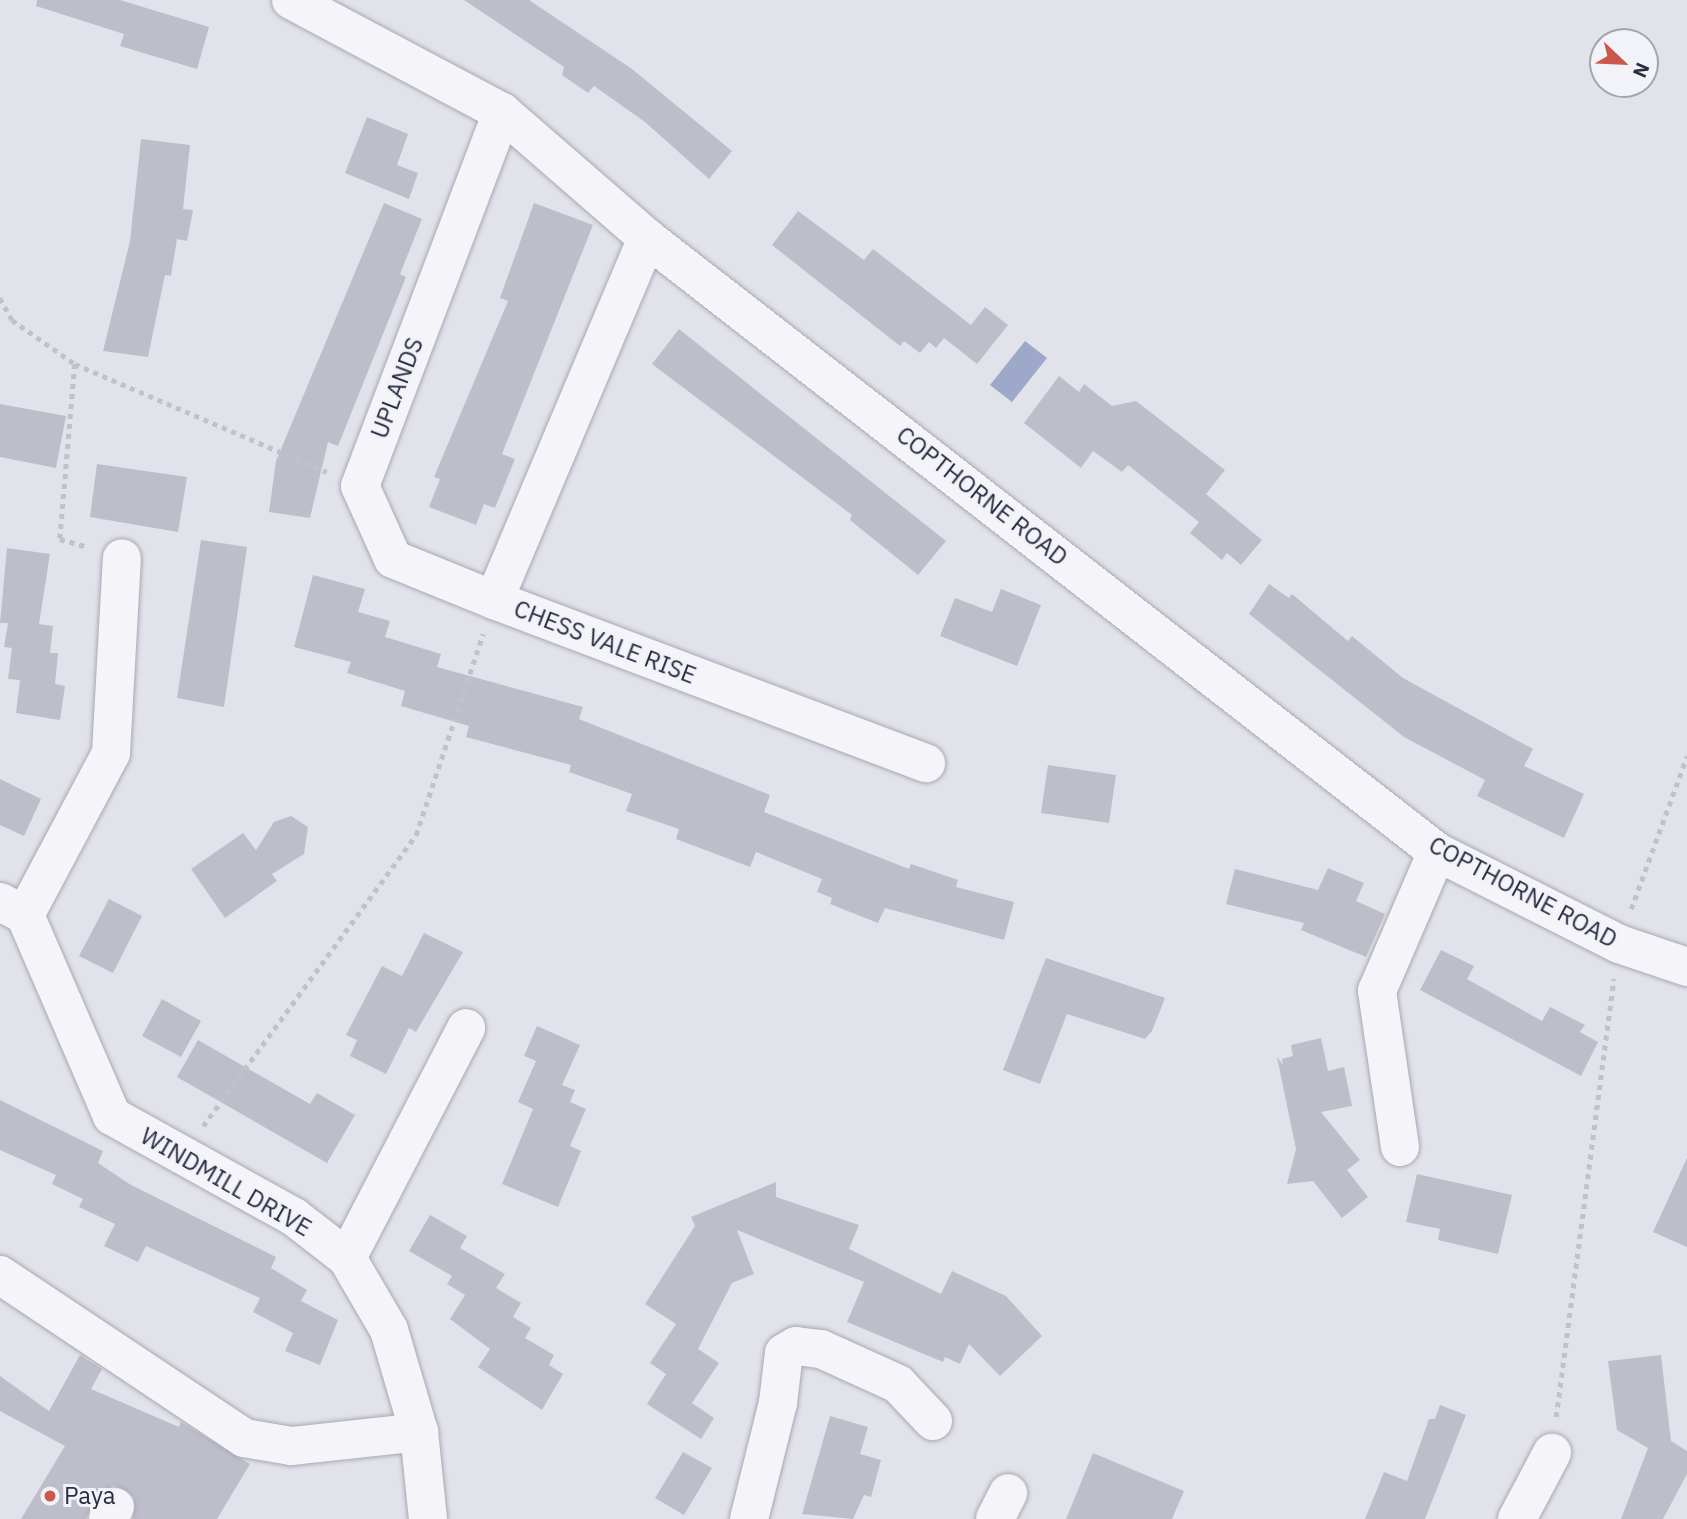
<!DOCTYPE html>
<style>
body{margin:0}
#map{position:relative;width:1687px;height:1519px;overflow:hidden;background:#e2e3ea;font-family:"IBM Plex Sans",sans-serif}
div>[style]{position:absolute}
.water>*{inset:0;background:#9ea8c9}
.building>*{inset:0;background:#bdbeca}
.path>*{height:4.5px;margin-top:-2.25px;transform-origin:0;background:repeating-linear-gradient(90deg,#c0c1c9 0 5px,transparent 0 10px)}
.roads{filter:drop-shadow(0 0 2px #a7a9b4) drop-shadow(0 0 2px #a7a9b4)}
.minor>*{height:38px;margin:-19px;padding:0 19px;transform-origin:19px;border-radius:19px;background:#f5f5f9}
.dots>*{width:19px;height:19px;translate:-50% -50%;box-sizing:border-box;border:4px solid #f2f3f8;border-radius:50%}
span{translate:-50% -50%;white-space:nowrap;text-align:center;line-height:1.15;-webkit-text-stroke:6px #f2f3f8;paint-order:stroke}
.street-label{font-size:24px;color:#2b2d42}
.poi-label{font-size:24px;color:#2b2d42}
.left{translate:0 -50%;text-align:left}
.north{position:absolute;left:1589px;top:28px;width:70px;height:70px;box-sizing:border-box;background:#f2f3f8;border:2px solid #a2a4af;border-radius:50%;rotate:113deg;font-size:19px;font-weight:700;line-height:28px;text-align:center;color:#2b2d42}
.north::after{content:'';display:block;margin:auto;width:24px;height:32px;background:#cc574b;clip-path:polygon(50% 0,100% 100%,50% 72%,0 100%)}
</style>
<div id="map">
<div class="water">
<i style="clip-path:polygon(1025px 341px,1047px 358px,1012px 402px,990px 385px)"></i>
</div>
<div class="building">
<i style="clip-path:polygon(37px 0,120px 0,209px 27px,197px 69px,120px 46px,124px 34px,36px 6px)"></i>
<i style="clip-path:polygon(464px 0,529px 0,632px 69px,732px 151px,709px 179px,645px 122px,594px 86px,588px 93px,562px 75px,564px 67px)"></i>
<i style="clip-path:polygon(367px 117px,408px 134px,397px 165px,418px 173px,409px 199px,345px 173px)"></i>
<i style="clip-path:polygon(141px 139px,190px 145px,183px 209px,193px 210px,187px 241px,177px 239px,171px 276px,165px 275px,148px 357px,103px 351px,130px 241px)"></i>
<i style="clip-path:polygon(384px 203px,422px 219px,400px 274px,406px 277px,338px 446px,328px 442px,310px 518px,269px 512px,276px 461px)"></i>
<i style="clip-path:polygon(534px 203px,593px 225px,502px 454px,515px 459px,495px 508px,484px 504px,476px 525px,429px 507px,440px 479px,434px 477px,508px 301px,500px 298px)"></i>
<i style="clip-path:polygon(798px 211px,864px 260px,873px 249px,971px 325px,985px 307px,1008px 325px,977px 364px,944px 338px,936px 348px,929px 342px,920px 353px,904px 341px,900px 346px,772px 245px)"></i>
<i style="clip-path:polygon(679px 329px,946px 541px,918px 575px,850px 520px,852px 515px,652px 364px)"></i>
<i style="clip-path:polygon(1059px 376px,1079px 392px,1084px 384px,1112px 406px,1136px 401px,1225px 470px,1206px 494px,1262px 540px,1241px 565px,1227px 553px,1222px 560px,1190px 533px,1199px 522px,1128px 465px,1122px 472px,1093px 451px,1081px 468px,1024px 423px)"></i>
<i style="clip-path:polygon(0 404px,66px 416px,56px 468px,0 457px)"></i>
<i style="clip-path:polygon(97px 464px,187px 477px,178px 532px,90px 517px)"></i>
<i style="clip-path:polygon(201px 540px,247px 547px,224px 707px,177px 698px)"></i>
<i style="clip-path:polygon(7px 548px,50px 554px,39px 624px,53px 626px,50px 653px,58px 653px,55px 684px,65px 686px,60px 720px,16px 713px,20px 680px,8px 679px,12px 648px,4px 647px,8px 623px,0 623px)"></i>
<i style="clip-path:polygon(313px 575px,365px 589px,358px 612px,390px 621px,385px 637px,441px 654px,437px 667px,583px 707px,579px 719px,770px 795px,764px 812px,909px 869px,911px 864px,958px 880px,956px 887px,1014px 902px,1004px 940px,885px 908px,878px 923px,830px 904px,832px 898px,817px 892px,822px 879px,756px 852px,750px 867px,676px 839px,679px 829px,626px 811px,632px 794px,569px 772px,571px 765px,466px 737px,469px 726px,401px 706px,405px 691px,347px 673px,351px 662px,294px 647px)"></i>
<i style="clip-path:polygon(1269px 584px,1289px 598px,1292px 594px,1348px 641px,1352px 636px,1403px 678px,1533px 749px,1524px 766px,1584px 794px,1564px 838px,1477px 796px,1485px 780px,1404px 737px,1249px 614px)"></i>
<i style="clip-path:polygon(1001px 589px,1041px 605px,1017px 666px,940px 636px,955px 598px,992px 612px)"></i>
<i style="clip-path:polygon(1048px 765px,1116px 775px,1109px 823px,1041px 813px)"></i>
<i style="clip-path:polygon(0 779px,41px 799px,24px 836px,0 825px)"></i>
<i style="clip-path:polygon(291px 816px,308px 827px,304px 854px,272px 874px,277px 881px,225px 918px,191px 869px,243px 833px,256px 850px,274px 822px)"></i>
<i style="clip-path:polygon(1328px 868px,1364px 883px,1356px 901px,1385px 914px,1366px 957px,1301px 930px,1304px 923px,1226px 904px,1235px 869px,1318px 890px)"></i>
<i style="clip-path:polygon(109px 899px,142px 916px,113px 973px,79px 956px)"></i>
<i style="clip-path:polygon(424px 933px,463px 952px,416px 1032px,409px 1028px,386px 1074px,350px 1056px,357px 1040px,346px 1035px,382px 966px,402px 976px)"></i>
<i style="clip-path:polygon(1441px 950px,1474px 966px,1467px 979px,1542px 1021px,1550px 1007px,1585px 1025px,1580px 1032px,1598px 1042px,1581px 1076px,1420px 990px)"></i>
<i style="clip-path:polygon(1046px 958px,1165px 998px,1152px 1031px,1145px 1039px,1067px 1014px,1040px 1084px,1003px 1070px)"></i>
<i style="clip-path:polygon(162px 999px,201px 1021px,181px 1057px,142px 1036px)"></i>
<i style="clip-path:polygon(537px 1026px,580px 1045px,562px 1085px,575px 1090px,570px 1102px,586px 1109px,570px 1146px,581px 1151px,558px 1207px,502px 1184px,533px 1109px,518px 1102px,536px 1061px,524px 1056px)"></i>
<i style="clip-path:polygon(1321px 1038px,1328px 1071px,1344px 1067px,1352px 1106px,1321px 1112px,1360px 1160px,1347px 1170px,1368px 1197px,1342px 1218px,1313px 1181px,1287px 1184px,1296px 1149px,1277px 1057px,1283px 1065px,1282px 1059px,1293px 1056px,1291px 1045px)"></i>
<i style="clip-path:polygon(198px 1040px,310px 1104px,317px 1093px,355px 1115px,327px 1163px,177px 1077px)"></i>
<i style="clip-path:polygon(0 1100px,103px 1151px,98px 1163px,131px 1185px,276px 1257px,271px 1268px,307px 1290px,301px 1301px,338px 1320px,320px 1365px,285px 1351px,293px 1333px,253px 1312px,260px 1298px,146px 1246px,138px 1262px,104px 1246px,115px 1224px,79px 1207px,83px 1199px,52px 1184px,56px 1175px,0 1150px)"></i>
<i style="clip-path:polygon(1687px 1158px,1687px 1247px,1653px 1232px)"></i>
<i style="clip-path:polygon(1417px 1174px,1512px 1195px,1498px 1254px,1438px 1240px,1440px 1229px,1406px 1222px)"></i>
<i style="clip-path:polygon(776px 1182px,776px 1197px,859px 1225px,849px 1249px,941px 1294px,952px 1271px,1006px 1296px,1042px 1336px,1000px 1376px,969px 1344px,960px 1364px,945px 1357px,943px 1362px,847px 1322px,864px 1282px,737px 1230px,754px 1274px,732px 1283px,698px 1349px,719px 1363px,692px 1403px,714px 1418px,701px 1439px,647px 1404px,666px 1374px,650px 1363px,676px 1324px,645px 1304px,695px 1226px,691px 1217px)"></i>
<i style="clip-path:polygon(430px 1215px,467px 1236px,460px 1248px,505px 1274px,496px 1288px,521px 1303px,513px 1317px,531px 1328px,525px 1338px,554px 1355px,549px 1365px,563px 1374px,542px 1410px,478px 1367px,490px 1349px,450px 1319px,465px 1295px,447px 1284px,452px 1276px,409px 1251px)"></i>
<i style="clip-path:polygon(80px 1355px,102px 1369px,91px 1389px,179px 1427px,181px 1422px,250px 1464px,217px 1519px,133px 1519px,134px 1497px,114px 1485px,97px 1495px,86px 1519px,21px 1519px,65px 1446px,0 1411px,0 1376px,49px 1411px)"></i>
<i style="clip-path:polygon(1661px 1355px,1671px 1441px,1687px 1451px,1687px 1474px,1663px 1519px,1621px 1519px,1648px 1448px,1617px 1430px,1608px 1361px)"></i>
<i style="clip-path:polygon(1440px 1405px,1466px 1415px,1425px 1519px,1365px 1519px,1384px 1472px,1407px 1481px,1429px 1419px,1435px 1419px)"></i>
<i style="clip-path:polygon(830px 1416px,868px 1427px,860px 1454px,881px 1460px,871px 1497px,864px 1495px,853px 1519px,802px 1514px)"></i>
<i style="clip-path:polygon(683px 1452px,712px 1468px,684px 1515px,655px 1498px)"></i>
<i style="clip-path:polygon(1093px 1453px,1184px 1491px,1172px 1519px,1066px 1519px)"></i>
</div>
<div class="path">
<i style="left:0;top:298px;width:25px;rotate:61deg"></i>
<i style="left:12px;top:320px;width:77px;rotate:34.9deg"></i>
<i style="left:75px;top:364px;width:176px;rotate:94.9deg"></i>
<i style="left:60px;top:539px;width:29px;rotate:16deg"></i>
<i style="left:75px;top:364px;width:274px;rotate:23.2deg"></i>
<i style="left:1631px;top:909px;width:163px;rotate:-69.9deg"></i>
<i style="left:203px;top:1126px;width:361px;rotate:-53.8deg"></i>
<i style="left:416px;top:835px;width:212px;rotate:-71.6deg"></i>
<i style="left:1556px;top:1417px;width:442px;rotate:-82.5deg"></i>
</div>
<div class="roads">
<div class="minor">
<i style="left:291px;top:0;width:239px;rotate:28deg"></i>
<i style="left:502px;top:112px;width:192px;rotate:41deg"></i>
<i style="left:647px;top:238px;width:1001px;rotate:37.85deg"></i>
<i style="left:1437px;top:852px;width:204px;rotate:26.8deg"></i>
<i style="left:1619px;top:944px;width:72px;rotate:18.7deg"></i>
<i style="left:647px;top:238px;width:393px;rotate:112.9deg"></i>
<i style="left:494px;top:600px;width:462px;rotate:20.7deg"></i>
<i style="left:494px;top:600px;width:109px;rotate:-157.9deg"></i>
<i style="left:393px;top:559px;width:80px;rotate:-114.3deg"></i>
<i style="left:360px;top:486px;width:400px;rotate:-69.2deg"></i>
<i style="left:0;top:902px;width:28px;rotate:27deg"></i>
<i style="left:25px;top:915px;width:219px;rotate:66.6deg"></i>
<i style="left:112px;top:1116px;width:208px;rotate:29deg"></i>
<i style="left:294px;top:1217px;width:67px;rotate:37.7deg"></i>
<i style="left:347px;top:1258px;width:83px;rotate:59.7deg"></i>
<i style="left:389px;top:1330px;width:106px;rotate:73.6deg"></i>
<i style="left:419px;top:1432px;width:87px;rotate:84.1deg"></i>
<i style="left:25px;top:915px;width:183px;rotate:-62deg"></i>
<i style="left:111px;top:753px;width:195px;rotate:-86.8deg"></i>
<i style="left:1400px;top:1147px;width:158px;rotate:-98.4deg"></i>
<i style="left:1377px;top:991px;width:151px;rotate:-66.7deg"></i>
<i style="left:347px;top:1258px;width:259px;rotate:-62.6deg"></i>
<i style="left:0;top:1275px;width:293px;rotate:33.7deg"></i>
<i style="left:244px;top:1438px;width:48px;rotate:9.7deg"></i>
<i style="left:291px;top:1446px;width:129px;rotate:-6.2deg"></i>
<i style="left:108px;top:1519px;width:14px;rotate:-60deg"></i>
<i style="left:749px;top:1519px;width:120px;rotate:-76deg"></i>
<i style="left:778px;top:1403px;width:50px;rotate:-83.2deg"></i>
<i style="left:784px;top:1353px;width:14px;rotate:-30deg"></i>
<i style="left:796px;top:1346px;width:25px;rotate:7deg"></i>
<i style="left:821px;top:1349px;width:85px;rotate:24.4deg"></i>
<i style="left:898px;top:1384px;width:51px;rotate:46.6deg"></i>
<i style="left:995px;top:1519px;width:29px;rotate:-63deg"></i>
<i style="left:1517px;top:1519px;width:75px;rotate:-62.1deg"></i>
</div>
</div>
<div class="dots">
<i style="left:50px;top:1496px;background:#cc574b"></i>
</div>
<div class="street-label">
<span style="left:397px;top:388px;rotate:-69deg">UPLANDS</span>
<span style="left:982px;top:496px;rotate:38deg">COPTHORNE ROAD</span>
<span style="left:605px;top:642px;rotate:21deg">CHESS VALE RISE</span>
<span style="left:1523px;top:892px;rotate:28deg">COPTHORNE ROAD</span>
<span style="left:226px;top:1182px;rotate:30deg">WINDMILL DRIVE</span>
</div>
<div class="poi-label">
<span class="left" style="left:64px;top:1496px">Paya</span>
</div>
<div class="north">N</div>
</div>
